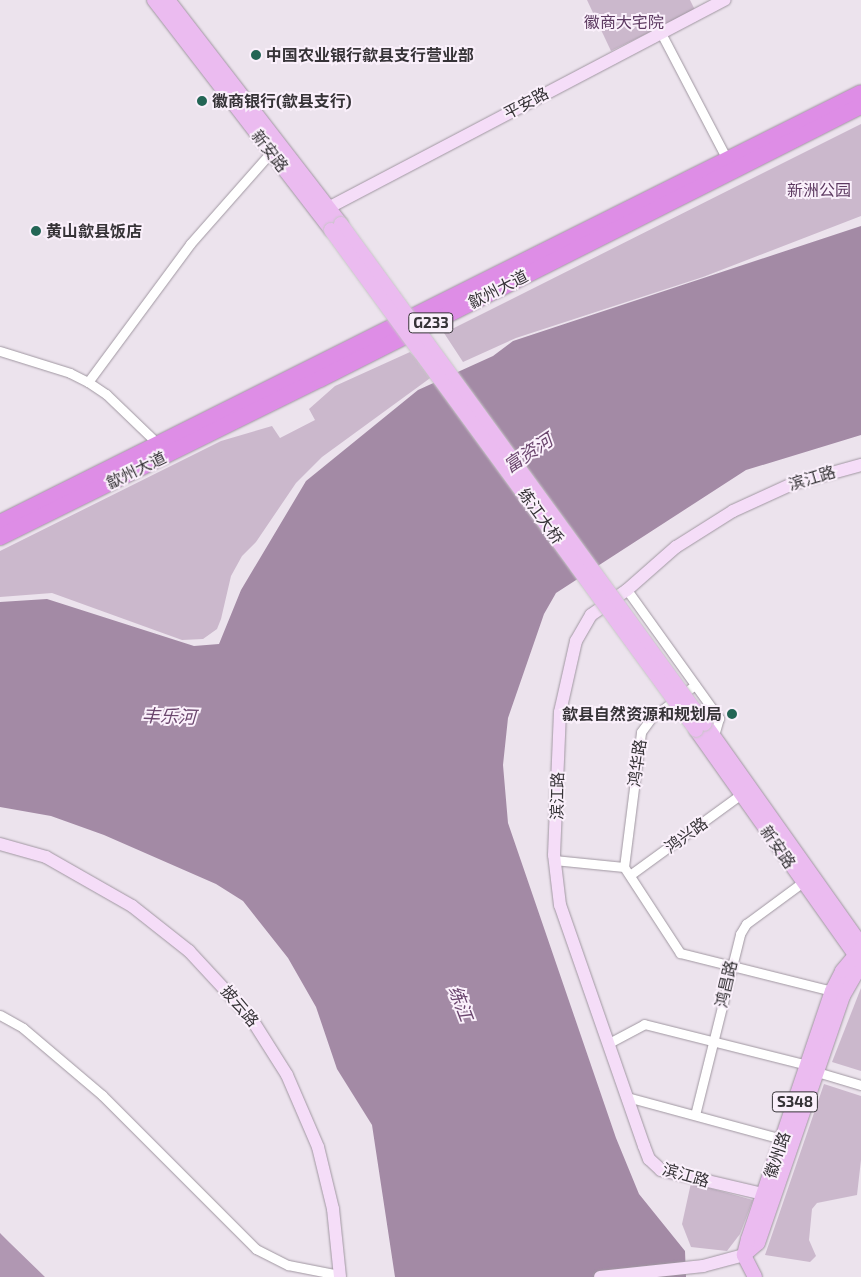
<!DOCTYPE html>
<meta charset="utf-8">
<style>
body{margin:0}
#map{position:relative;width:861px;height:1277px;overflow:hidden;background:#ece3ed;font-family:"Exo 2","Noto Sans SC",sans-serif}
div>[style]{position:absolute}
.green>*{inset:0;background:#cbb8cc}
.forest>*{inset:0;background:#b097b2}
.water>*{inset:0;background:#a38aa5}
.roads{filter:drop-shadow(0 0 1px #a097a1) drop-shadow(0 0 1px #a097a1)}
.street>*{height:9px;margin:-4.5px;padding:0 4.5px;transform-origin:4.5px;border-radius:4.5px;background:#fff}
.secondary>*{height:12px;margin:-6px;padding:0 6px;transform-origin:6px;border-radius:6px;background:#f5ddf8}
.primary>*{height:14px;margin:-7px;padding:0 7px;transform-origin:7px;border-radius:7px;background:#ebbbf0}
.highway>*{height:16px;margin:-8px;padding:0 8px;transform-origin:8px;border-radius:8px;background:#de8de6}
.bridges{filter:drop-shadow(0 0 1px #c7c6c7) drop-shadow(0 0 1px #c7c6c7)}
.primary-bridge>*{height:14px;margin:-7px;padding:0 7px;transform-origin:7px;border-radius:7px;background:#ebbbf0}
.dots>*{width:14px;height:14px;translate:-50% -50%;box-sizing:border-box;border:2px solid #faf0fb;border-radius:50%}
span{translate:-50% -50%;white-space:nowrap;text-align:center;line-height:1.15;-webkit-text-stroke:4px #faf0fb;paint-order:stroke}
.shield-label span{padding:1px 4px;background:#faf0fb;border:1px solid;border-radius:4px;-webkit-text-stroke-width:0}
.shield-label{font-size:15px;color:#363337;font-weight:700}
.park-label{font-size:16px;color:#5d3a61}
.poi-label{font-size:16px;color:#363337;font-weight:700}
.left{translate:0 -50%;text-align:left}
.right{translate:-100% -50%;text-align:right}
.street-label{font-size:16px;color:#363337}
.water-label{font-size:18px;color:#6b466e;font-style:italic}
</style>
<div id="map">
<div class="green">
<i style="clip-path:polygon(587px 0,690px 0,695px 10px,611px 51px)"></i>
<i style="clip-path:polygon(861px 124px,861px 216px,703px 277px,516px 338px,463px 362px,444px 333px)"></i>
<i style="clip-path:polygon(410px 352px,433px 376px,322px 457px,296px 483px,256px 542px,242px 556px,231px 576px,221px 619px,217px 629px,203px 639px,182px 640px,52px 593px,0 597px,0 551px,221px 441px,272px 426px,280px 438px,315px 420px,309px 409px,335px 386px)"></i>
<i style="clip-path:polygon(861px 988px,861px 1071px,832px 1062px)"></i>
<i style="clip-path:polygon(824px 1084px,861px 1096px,861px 1160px,857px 1195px,817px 1203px,812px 1209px,809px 1240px,816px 1256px,810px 1262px,765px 1255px)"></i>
<i style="clip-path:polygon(691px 1183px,753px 1200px,740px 1234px,727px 1251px,691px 1247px,682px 1224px)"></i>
</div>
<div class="forest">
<i style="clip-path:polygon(0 1233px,10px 1243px,45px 1277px,0 1277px)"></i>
</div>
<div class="water">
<i style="clip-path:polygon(861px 226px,861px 435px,746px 470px,556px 593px,544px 614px,508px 718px,503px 765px,508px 823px,616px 1138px,639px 1194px,685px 1251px,686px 1277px,395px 1277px,372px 1125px,337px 1069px,316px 1007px,288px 958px,243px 901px,216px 884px,104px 835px,51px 816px,0 807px,0 602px,47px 599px,194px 646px,219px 644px,241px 590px,306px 481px,418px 390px,493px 356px,513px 341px)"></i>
</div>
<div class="roads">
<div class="street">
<i style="left:661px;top:33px;width:142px;rotate:62.4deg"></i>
<i style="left:0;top:351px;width:73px;rotate:17.4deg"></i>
<i style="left:70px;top:373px;width:20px;rotate:27deg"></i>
<i style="left:88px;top:382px;width:22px;rotate:34deg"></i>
<i style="left:106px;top:394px;width:74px;rotate:43.9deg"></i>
<i style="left:88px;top:382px;width:172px;rotate:-53.5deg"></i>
<i style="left:190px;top:244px;width:123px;rotate:-48.6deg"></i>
<i style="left:627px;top:590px;width:158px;rotate:54.3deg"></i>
<i style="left:719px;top:718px;width:19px;rotate:106deg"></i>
<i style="left:554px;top:860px;width:70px;rotate:5.7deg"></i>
<i style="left:624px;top:867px;width:103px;rotate:56.9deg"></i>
<i style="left:680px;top:953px;width:157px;rotate:14deg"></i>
<i style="left:624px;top:867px;width:136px;rotate:-82.8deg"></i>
<i style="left:641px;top:732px;width:17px;rotate:-54deg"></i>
<i style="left:651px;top:718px;width:55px;rotate:-36.9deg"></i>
<i style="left:630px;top:875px;width:137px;rotate:-36.1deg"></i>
<i style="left:0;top:1015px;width:26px;rotate:29deg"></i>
<i style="left:23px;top:1028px;width:104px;rotate:40.3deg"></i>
<i style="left:102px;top:1095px;width:218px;rotate:45deg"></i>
<i style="left:256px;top:1249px;width:36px;rotate:27deg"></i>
<i style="left:288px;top:1265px;width:52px;rotate:11.1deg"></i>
<i style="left:609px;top:1043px;width:40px;rotate:-28deg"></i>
<i style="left:644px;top:1024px;width:168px;rotate:14.1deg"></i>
<i style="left:817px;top:1072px;width:46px;rotate:16.5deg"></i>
<i style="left:627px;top:1097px;width:161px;rotate:15.2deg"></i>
<i style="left:695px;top:1115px;width:187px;rotate:-76deg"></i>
<i style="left:740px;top:934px;width:12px;rotate:-59deg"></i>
<i style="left:746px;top:924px;width:71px;rotate:-36.4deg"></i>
</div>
<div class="secondary">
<i style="left:328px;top:208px;width:448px;rotate:-27.7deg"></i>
<i style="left:0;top:844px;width:48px;rotate:15.8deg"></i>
<i style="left:46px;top:857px;width:99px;rotate:29.7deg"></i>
<i style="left:132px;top:906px;width:73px;rotate:38.3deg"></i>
<i style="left:189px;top:951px;width:91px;rotate:47.2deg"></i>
<i style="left:251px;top:1018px;width:67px;rotate:57.7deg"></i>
<i style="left:287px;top:1075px;width:78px;rotate:66.7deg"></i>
<i style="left:318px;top:1147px;width:64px;rotate:76.4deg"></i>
<i style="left:333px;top:1209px;width:68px;rotate:84.1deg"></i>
<i style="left:763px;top:1194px;width:105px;rotate:-166.8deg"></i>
<i style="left:661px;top:1170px;width:16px;rotate:-137deg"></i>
<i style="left:649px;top:1159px;width:14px;rotate:-111deg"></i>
<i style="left:644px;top:1146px;width:255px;rotate:-109.2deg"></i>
<i style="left:560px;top:905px;width:50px;rotate:-96.8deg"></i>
<i style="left:554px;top:855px;width:143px;rotate:-87.6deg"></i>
<i style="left:560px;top:712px;width:73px;rotate:-77.3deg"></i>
<i style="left:576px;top:641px;width:30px;rotate:-60deg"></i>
<i style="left:591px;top:615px;width:44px;rotate:-34.8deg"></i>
<i style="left:627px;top:590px;width:65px;rotate:-41.3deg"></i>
<i style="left:676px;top:547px;width:67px;rotate:-32.3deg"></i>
<i style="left:733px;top:511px;width:65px;rotate:-24.6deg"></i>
<i style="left:792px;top:484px;width:72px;rotate:-15.4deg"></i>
<i style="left:600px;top:1277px;width:104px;rotate:-6.1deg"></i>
<i style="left:703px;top:1266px;width:42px;rotate:-15deg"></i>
</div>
<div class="primary">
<i style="left:154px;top:0;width:290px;rotate:52.4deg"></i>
<i style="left:168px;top:0;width:283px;rotate:52.3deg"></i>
<i style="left:705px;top:724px;width:270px;rotate:54.7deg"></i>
<i style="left:696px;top:730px;width:282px;rotate:54.7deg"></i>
<i style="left:744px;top:1255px;width:18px;rotate:-41deg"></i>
<i style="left:758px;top:1243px;width:261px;rotate:-71deg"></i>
<i style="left:843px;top:996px;width:36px;rotate:-60deg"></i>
<i style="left:755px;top:1277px;width:25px;rotate:-117deg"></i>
<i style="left:744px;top:1255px;width:16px;rotate:-76deg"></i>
<i style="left:748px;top:1239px;width:262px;rotate:-71.3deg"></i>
<i style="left:832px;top:991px;width:22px;rotate:-63deg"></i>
<i style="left:842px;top:971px;width:30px;rotate:-50deg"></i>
</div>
<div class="highway">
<i style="left:0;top:523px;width:962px;rotate:-26.54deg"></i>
<i style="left:0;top:537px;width:357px;rotate:-26.3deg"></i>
<i style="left:320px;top:379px;width:606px;rotate:-26.78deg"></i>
</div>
</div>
<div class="bridges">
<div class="primary-bridge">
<i style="left:341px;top:224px;width:618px;rotate:53.95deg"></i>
<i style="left:331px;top:230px;width:619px;rotate:53.87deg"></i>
</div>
</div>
<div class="dots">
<i style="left:256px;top:55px;background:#236555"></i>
<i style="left:202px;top:101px;background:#236555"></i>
<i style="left:36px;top:231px;background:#236555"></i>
<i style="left:732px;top:714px;background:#236555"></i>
</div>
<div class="shield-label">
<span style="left:431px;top:323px">G233</span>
<span style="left:795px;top:1102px">S348</span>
</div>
<div class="park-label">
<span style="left:624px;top:22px">徽商大宅院</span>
<span style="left:819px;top:190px">新洲公园</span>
</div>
<div class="poi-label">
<span class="left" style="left:266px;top:55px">中国农业银行歙县支行营业部</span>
<span class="left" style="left:212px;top:101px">徽商银行(歙县支行)</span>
<span class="left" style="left:46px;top:231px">黄山歙县饭店</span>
<span class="right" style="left:722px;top:714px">歙县自然资源和规划局</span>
</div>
<div class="street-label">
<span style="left:526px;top:103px;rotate:-28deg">平安路</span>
<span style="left:270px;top:151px;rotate:52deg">新安路</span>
<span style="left:498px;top:289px;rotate:-27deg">歙州大道</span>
<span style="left:136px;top:470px;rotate:-26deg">歙州大道</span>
<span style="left:812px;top:478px;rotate:-17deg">滨江路</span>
<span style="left:541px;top:516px;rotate:54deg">练江大桥</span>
<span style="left:637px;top:763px;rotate:-82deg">鸿华路</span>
<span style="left:557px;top:796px;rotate:-89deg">滨江路</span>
<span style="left:686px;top:835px;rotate:-36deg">鸿兴路</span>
<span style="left:778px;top:847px;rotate:55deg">新安路</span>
<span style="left:726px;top:984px;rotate:-77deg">鸿昌路</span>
<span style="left:240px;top:1006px;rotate:50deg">披云路</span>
<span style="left:777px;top:1155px;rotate:-71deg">徽州路</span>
<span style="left:686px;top:1175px;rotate:16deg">滨江路</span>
</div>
<div class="water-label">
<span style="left:528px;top:453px;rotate:-34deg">富资河</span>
<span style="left:169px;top:716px;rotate:2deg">丰乐河</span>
<span style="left:461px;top:1003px;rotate:69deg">练江</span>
</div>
</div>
